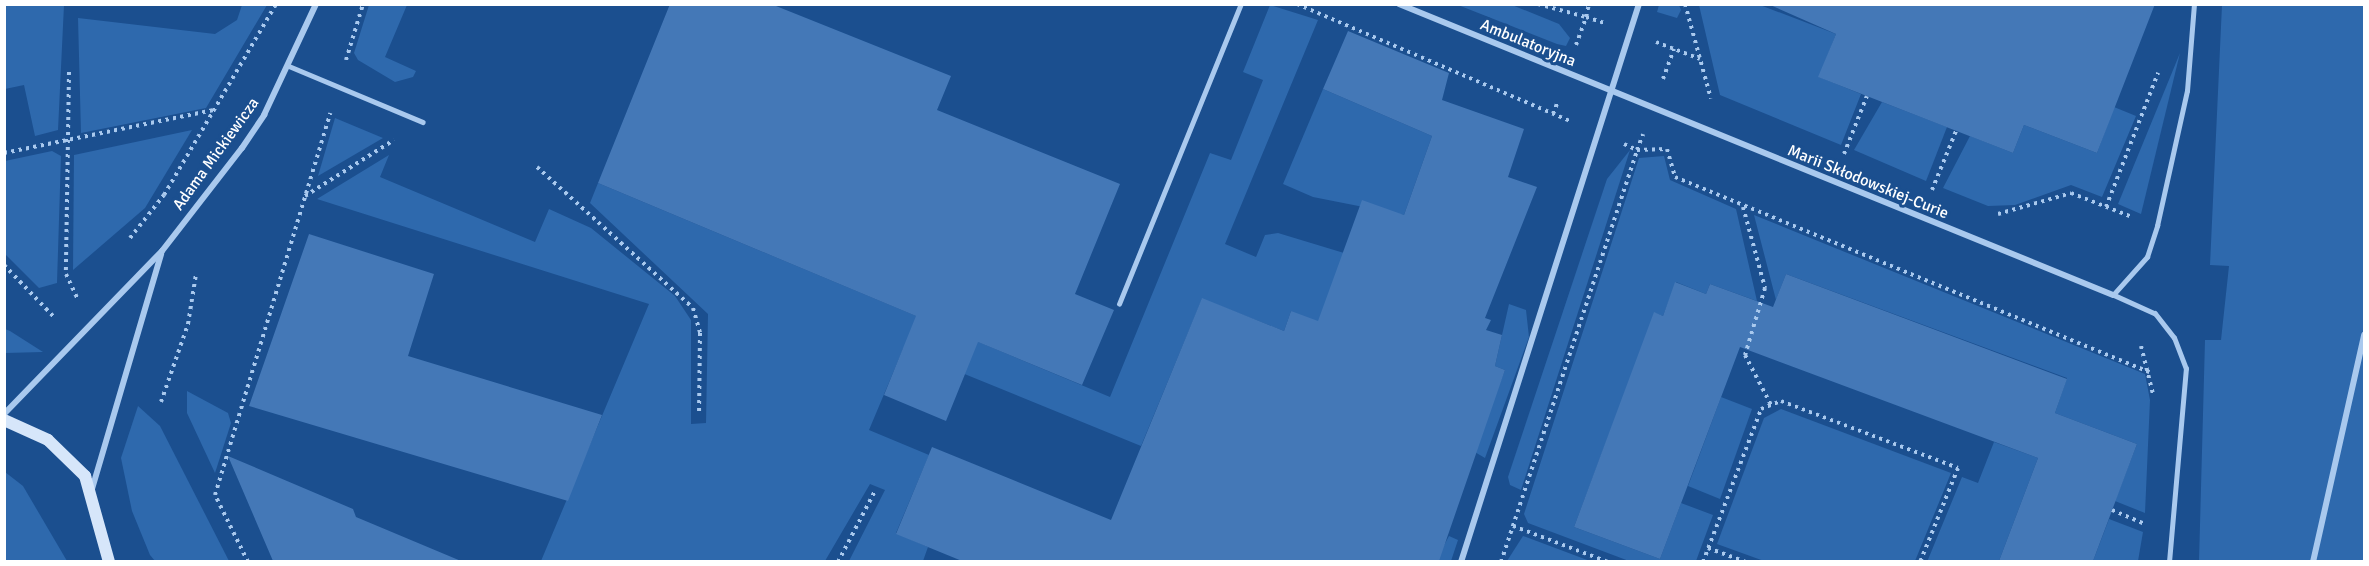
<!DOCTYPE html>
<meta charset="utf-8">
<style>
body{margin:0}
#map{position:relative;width:2369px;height:566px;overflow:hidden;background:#1b4f8f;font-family:Signika,sans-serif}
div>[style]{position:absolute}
.green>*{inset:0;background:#2e69ad}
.building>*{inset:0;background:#4478b7}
.path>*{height:4px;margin-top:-2px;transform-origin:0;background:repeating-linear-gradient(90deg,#a9c9ee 0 3px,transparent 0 7.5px)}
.lane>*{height:4.5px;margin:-2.25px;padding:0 2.25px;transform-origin:2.25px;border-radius:2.25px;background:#a9c9ee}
.street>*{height:6px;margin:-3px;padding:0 3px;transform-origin:3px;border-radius:3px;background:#a9c9ee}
.secondary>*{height:12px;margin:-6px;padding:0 6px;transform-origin:6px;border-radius:6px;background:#d6e6fa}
span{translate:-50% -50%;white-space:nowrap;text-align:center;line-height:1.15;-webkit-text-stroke:6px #1b4f8f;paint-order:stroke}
.street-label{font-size:16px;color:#fff}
.frame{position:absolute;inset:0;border:6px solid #fff;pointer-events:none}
</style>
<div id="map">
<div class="green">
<i style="clip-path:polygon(4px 5px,64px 5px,58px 130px,35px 136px,24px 85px,5px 89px)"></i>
<i style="clip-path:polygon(242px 5px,267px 5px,206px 108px,81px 133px,78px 18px,215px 34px,237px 20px)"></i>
<i style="clip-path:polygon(369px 5px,407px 5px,385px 57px,416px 71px,413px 77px,395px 82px,358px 60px,354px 53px)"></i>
<i style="clip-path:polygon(1270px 5px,1318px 20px,1225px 244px,1256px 257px,1265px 235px,1278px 233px,1344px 253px,1357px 360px,1291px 311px,1284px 331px,1202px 299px,1141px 446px,903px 349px,869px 430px,929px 455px,896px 533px,928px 547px,923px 561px,849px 561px,885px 490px,870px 484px,825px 561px,541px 561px,649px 304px,317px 199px,389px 155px,380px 177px,535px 242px,549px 209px,591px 228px,675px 296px,691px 320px,691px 424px,706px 423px,708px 314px,590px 203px,598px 183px,1110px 397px,1210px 153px,1231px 160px,1263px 80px,1243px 72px)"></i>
<i style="clip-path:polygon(1458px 5px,1512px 5px,1559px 24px,1570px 38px,1566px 46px,1557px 44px)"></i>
<i style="clip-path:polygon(1659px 5px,1679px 5px,1681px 10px,1677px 18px,1657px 12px)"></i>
<i style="clip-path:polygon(1699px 5px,1760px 5px,1836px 34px,1819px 77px,1861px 94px,1841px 145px,1720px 95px)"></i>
<i style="clip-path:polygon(2222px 5px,2364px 5px,2364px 561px,2199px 562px,2205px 340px,2221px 340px,2229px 266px,2210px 265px)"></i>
<i style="clip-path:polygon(2180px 53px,2141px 214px,2118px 204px)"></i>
<i style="clip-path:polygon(1323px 89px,1432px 136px,1404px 215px,1313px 197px,1283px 184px)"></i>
<i style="clip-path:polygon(1882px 102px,1947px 127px,1926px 181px,1854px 150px)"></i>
<i style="clip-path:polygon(2114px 107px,2136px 116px,2102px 197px,2071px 185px,2015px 205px,1988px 206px,1943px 188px,1970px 136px,2013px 153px,2024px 125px,2097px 153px)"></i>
<i style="clip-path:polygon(335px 118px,383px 138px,318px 176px)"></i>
<i style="clip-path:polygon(192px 130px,145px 208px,73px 270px,74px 155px)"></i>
<i style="clip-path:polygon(1630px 150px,1521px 490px,1510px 485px,1508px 477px,1607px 179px)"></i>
<i style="clip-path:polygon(52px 151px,61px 156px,57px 283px,39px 288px,5px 254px,5px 161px)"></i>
<i style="clip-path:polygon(1664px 156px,1670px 180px,1736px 209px,1757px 301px,1710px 284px,1706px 294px,1676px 282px,1663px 316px,1655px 313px,1574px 527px,1660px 559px,1681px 503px,1713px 515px,1696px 561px,1629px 561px,1528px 523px,1524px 514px,1639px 158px)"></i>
<i style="clip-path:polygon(1754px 215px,2145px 374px,2150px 400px,2145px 513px,2115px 501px,2137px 444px,2055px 413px,2067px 378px,1786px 274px,1776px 300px)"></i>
<i style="clip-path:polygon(1509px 304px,1526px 310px,1529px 337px,1485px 458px,1473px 451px,1505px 370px,1495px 366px)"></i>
<i style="clip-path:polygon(5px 329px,10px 331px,43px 352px,5px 353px)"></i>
<i style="clip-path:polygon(187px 391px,228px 413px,231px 423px,215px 473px,187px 413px)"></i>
<i style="clip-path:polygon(1721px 397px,1752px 409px,1720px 499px,1688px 486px)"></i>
<i style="clip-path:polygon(138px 406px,160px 426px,229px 561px,155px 561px,150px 555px,132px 511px,121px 458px)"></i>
<i style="clip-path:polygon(1781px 409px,1951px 473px,1915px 561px,1764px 561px,1717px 544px,1764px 418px)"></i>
<i style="clip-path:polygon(1994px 442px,2038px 458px,1999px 561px,1927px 562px,1962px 477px,1978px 483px)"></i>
<i style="clip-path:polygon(5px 472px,23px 486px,67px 561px,5px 561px)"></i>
<i style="clip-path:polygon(2109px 519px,2143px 532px,2138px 561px,2093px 561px)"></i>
<i style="clip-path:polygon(1449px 536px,1458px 540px,1451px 561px,1435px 562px)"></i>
<i style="clip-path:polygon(1523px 536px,1590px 561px,1507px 561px)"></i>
</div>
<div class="building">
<i style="clip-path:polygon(670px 4px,771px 4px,951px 76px,937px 110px,1120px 184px,1075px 294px,1114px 310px,1082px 385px,978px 342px,946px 421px,884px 395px,916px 316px,598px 183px)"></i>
<i style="clip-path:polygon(1768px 4px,2155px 4px,2097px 153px,2024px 125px,2013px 153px,1818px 77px,1836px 34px)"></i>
<i style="clip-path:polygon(1348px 31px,1449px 73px,1442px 100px,1524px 129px,1508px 177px,1537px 187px,1485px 318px,1491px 320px,1486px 330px,1502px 335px,1495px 366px,1505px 370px,1439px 561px,962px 561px,896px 534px,932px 447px,1111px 520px,1202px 298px,1284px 331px,1291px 311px,1318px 321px,1362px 200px,1404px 215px,1432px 136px,1323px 89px)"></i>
<i style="clip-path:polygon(309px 234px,434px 274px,408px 356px,602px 415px,568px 501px,249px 406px)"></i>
<i style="clip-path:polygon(1786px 274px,2067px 379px,2055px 413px,2137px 444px,2093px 561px,1999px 561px,2038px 458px,1740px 347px,1660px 559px,1574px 527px,1654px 312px,1663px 316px,1675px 282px,1706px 294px,1710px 284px,1773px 307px)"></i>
<i style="clip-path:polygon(228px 456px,353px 509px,356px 517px,461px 561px,273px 561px)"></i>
</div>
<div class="path">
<i style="left:1297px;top:4px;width:297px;rotate:23.2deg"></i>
<i style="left:1538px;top:4px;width:50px;rotate:15.2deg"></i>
<i style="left:1586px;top:17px;width:13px;rotate:-77deg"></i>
<i style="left:1685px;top:4px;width:98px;rotate:74.7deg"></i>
<i style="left:1656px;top:42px;width:47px;rotate:21.1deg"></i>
<i style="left:1576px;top:45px;width:30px;rotate:-70deg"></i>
<i style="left:1586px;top:17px;width:19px;rotate:18deg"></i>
<i style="left:346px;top:60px;width:59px;rotate:-73.1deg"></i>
<i style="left:69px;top:72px;width:202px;rotate:90.9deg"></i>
<i style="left:66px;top:274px;width:26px;rotate:65deg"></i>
<i style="left:1663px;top:79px;width:32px;rotate:-70deg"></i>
<i style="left:1553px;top:114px;width:14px;rotate:-69deg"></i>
<i style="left:1624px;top:144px;width:14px;rotate:25deg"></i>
<i style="left:1637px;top:150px;width:17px;rotate:-69deg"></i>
<i style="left:4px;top:153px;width:214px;rotate:-11.6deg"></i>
<i style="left:1844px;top:154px;width:62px;rotate:-68.4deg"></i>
<i style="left:537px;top:167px;width:210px;rotate:42.1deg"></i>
<i style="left:693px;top:308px;width:26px;rotate:74deg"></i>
<i style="left:700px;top:333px;width:82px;rotate:90.7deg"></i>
<i style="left:1932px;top:190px;width:64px;rotate:-67.9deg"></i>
<i style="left:305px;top:196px;width:105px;rotate:-32.2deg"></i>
<i style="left:1743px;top:207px;width:84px;rotate:74.8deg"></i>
<i style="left:1765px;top:288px;width:70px;rotate:106.6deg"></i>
<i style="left:1745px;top:355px;width:56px;rotate:62.5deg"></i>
<i style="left:2106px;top:207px;width:144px;rotate:-68.8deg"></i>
<i style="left:1998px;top:214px;width:76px;rotate:-16deg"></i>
<i style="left:2071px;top:193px;width:66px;rotate:21.5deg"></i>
<i style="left:130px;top:238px;width:55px;rotate:-51.7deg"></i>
<i style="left:164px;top:195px;width:221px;rotate:-59.6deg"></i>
<i style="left:4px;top:265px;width:74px;rotate:46.1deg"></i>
<i style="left:2141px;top:346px;width:49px;rotate:76deg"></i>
<i style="left:161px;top:402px;width:83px;rotate:-70.9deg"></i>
<i style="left:188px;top:324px;width:51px;rotate:-80.9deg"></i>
<i style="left:2112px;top:510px;width:36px;rotate:23deg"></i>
<i style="left:1513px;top:526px;width:102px;rotate:20.8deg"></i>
<i style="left:1708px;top:548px;width:40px;rotate:20.2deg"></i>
<i style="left:248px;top:562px;width:75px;rotate:-116.2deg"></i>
<i style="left:215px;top:495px;width:399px;rotate:-73.2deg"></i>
<i style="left:838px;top:562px;width:80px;rotate:-62.5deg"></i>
<i style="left:1501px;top:562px;width:434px;rotate:-71.7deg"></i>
<i style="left:1637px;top:150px;width:30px;rotate:-2deg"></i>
<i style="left:1667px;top:149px;width:29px;rotate:74deg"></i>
<i style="left:1675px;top:177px;width:513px;rotate:22.36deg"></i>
<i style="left:1703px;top:562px;width:164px;rotate:-69.2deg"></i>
<i style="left:1761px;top:409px;width:22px;rotate:-22deg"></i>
<i style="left:1781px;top:401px;width:189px;rotate:20.7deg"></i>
<i style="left:1958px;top:468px;width:101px;rotate:112deg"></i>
</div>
<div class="lane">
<i style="left:289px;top:66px;width:145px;rotate:22.7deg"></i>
<i style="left:1119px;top:304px;width:324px;rotate:-67.9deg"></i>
<i style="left:2169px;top:562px;width:194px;rotate:-85deg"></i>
<i style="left:2186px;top:369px;width:33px;rotate:-111deg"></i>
<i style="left:2174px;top:338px;width:31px;rotate:-128deg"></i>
<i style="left:2155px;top:314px;width:46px;rotate:-155.7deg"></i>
<i style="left:2113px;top:295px;width:51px;rotate:-48.2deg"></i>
<i style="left:2147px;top:257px;width:33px;rotate:-72deg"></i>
<i style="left:2157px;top:226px;width:138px;rotate:-77.5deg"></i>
<i style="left:2187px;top:91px;width:87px;rotate:-85.4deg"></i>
</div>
<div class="street">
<i style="left:1399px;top:4px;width:771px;rotate:22.17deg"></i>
<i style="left:4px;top:414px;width:227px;rotate:-45.9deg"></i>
<i style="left:162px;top:251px;width:130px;rotate:-52.2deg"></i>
<i style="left:242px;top:148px;width:40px;rotate:-56deg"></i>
<i style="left:264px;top:115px;width:123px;rotate:-64.9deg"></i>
<i style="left:92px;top:489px;width:245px;rotate:-73.6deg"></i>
<i style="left:1461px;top:562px;width:586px;rotate:-72.31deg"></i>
<i style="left:2313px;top:562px;width:233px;rotate:-77.3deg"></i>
</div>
<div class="secondary">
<i style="left:4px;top:420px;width:48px;rotate:24.4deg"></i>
<i style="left:48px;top:440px;width:52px;rotate:44.2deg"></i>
<i style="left:85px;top:476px;width:89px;rotate:74.4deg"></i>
</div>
<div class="street-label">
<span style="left:1528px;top:43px;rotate:22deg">Ambulatoryjna</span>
<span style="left:216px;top:154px;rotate:-54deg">Adama Mickiewicza</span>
<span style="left:1868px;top:182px;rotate:22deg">Marii Skłodowskiej-Curie</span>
</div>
<div class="frame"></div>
</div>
